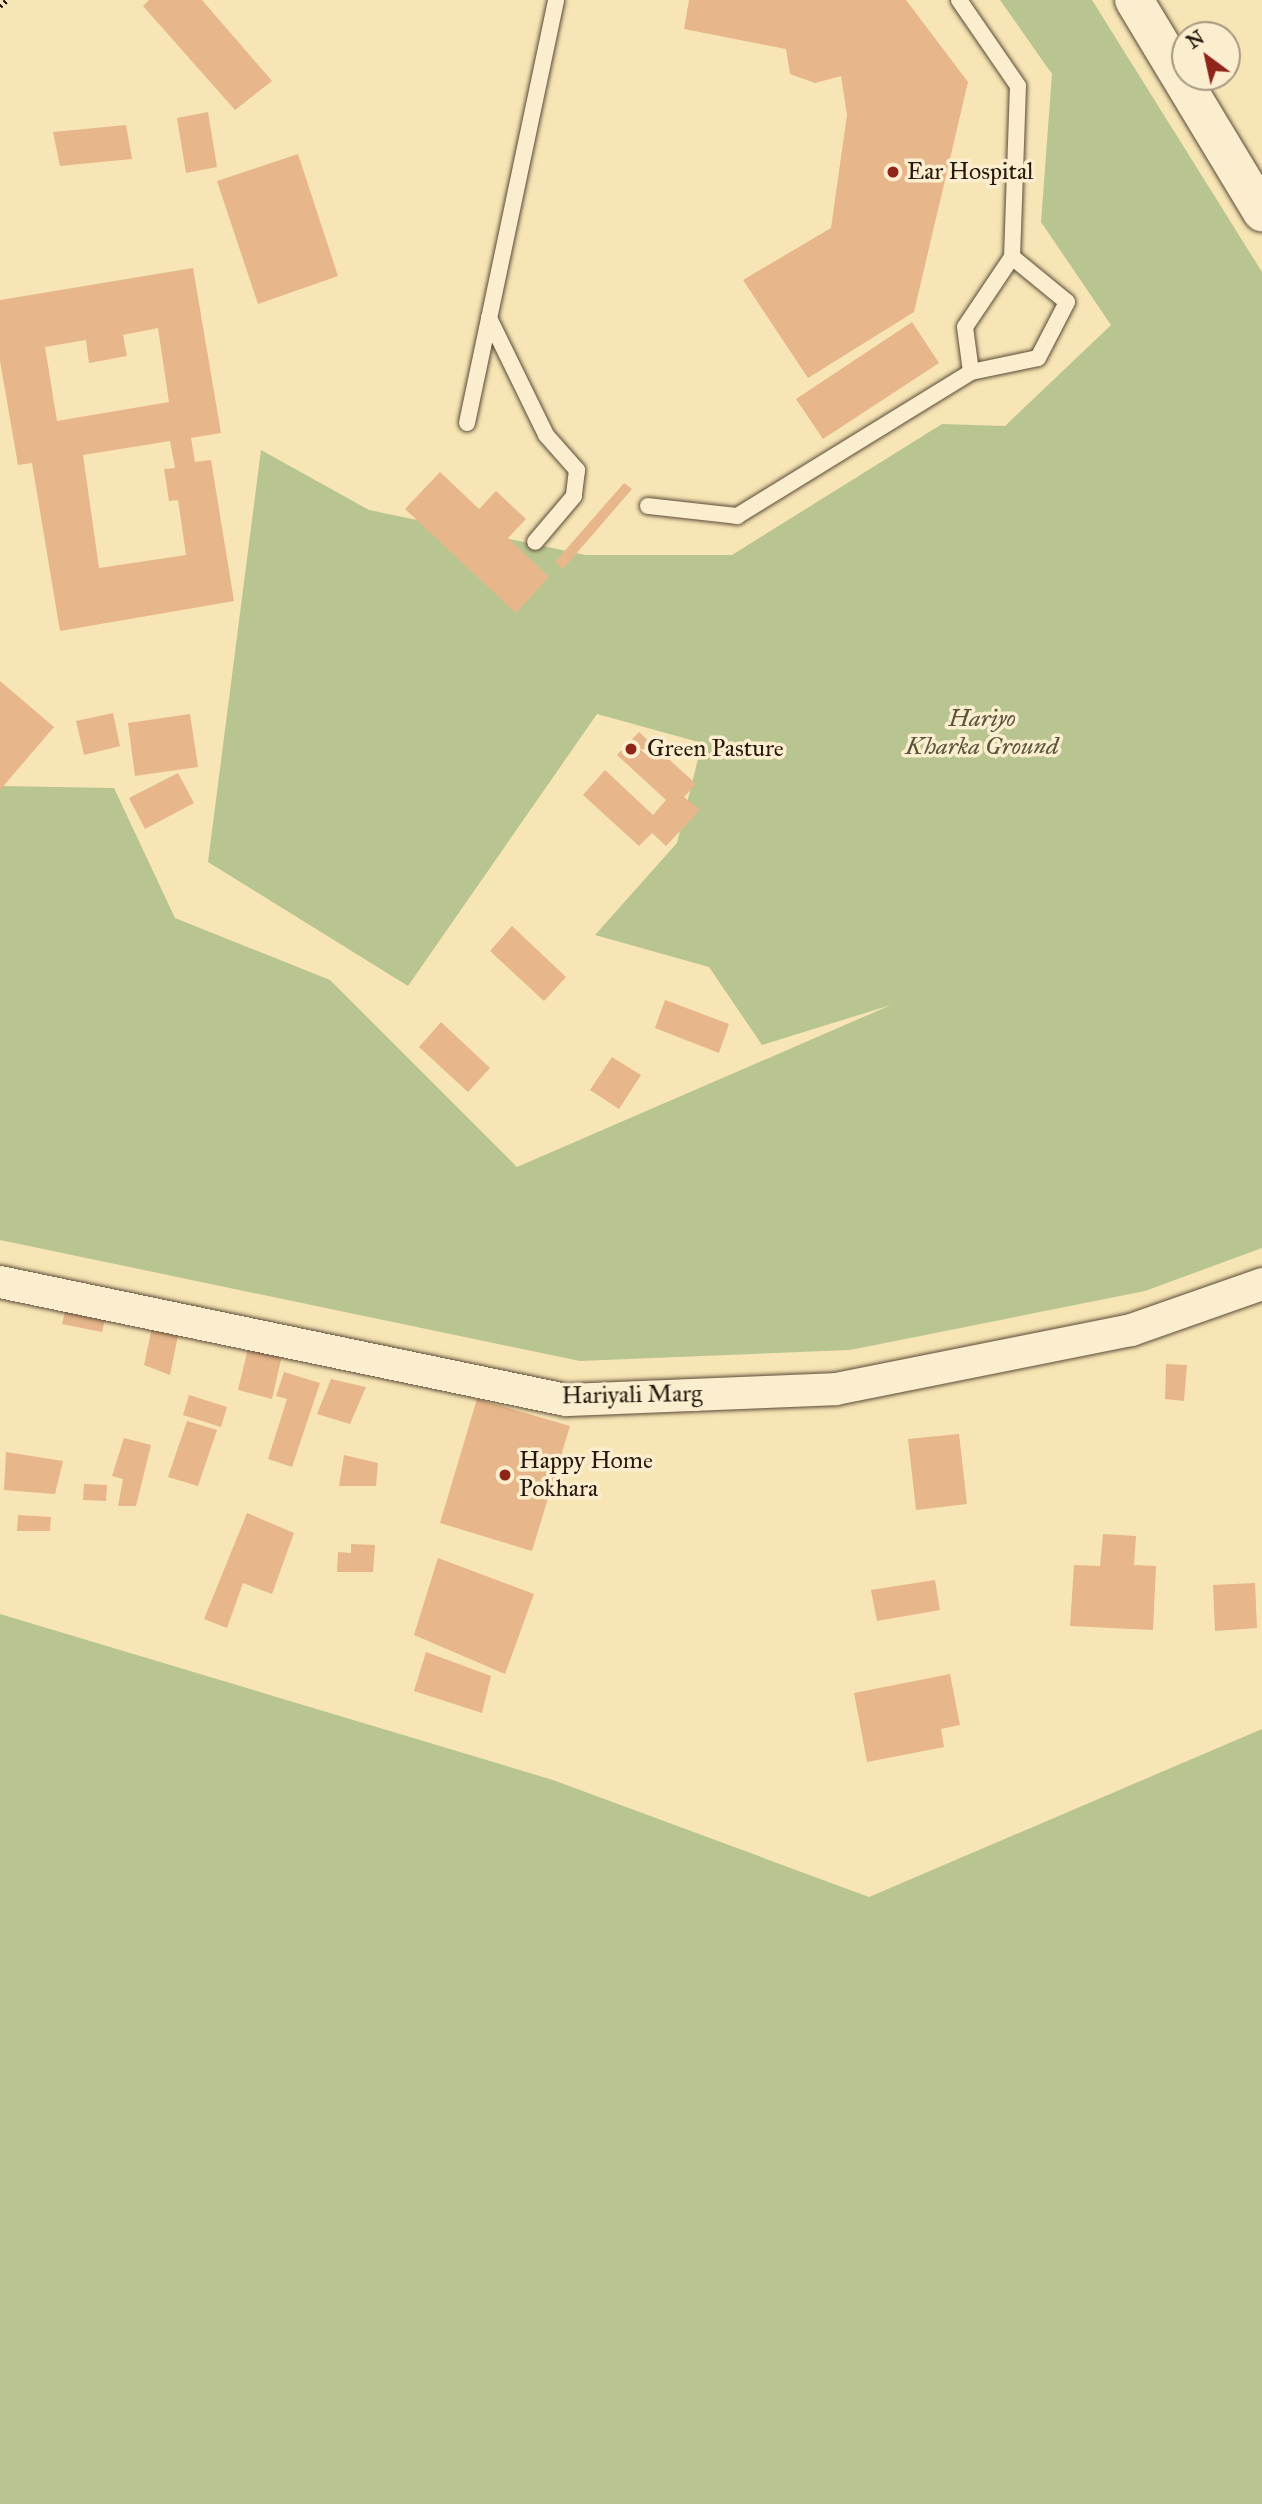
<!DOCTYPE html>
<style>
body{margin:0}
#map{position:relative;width:1262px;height:2504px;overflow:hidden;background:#f7e5b5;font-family:"IM FELL Great Primer",serif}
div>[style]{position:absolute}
.green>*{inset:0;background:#b9c590}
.building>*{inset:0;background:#e7b68a}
.path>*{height:4.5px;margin-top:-2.25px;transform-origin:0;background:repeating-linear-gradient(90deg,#27170d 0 2px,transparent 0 5.5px)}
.roads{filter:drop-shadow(0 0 2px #5b4a37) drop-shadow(0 0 2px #5b4a37)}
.service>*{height:16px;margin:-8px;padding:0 8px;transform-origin:8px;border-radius:8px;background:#faeecf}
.minor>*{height:32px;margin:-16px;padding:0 16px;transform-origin:16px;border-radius:16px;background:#faeecf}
.secondary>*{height:38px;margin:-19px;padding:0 19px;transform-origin:19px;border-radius:19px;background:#faeecf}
.dots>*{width:19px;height:19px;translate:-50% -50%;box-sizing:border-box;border:4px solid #faeecf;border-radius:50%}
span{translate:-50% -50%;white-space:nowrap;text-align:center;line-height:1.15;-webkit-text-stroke:7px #faeecf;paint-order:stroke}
.poi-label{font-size:24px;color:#27170d}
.left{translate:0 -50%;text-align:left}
.park-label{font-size:24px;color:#5a543b;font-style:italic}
.street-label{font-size:24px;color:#27170d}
.north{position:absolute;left:1171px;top:21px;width:70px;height:70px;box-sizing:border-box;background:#faeecf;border:2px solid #a69881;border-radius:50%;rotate:327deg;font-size:19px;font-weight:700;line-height:28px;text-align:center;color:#27170d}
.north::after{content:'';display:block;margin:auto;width:24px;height:32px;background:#8f2418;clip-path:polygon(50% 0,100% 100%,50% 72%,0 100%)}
</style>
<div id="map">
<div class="green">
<i style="clip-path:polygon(1000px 0,1092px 0,1262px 272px,1262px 1248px,1145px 1291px,850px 1350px,580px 1361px,0 1240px,0 786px,114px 788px,175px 918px,330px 980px,517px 1167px,891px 1005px,762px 1045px,709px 967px,595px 935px,677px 843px,702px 743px,597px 714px,408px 986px,208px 862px,261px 450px,369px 510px,586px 555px,732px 555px,942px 424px,1005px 426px,1111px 325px,1041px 222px,1052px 74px)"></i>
<i style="clip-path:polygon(0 1614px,553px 1780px,869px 1897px,1262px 1729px,1262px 2504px,0 2504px)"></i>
</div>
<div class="building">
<i style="clip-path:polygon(149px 0,202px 0,272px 81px,235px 110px,143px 6px)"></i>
<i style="clip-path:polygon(689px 0,906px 0,968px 82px,914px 312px,808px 378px,743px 280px,831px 228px,847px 115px,841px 76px,815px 83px,790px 74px,786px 49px,684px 29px)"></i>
<i style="clip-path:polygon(208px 112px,217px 167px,186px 173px,177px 118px)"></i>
<i style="clip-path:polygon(126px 125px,132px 159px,60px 166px,53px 132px)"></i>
<i style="clip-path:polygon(298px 154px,338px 276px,258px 304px,217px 181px)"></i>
<i style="clip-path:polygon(evenodd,193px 268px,221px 433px,191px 438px,195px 462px,211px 460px,234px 601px,60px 631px,32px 463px,18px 465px,0 361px,0 300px,193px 268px,158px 328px,169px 402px,57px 421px,45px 347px,86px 340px,89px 363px,127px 356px,123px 335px,158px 328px,193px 268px,170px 441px,175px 468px,164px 469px,169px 501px,178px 500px,186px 555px,99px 568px,83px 455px,170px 441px)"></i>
<i style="clip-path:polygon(912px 322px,939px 363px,823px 439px,796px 399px)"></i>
<i style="clip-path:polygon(440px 472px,479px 509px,496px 491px,526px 519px,508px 538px,549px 577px,516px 613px,405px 509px)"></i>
<i style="clip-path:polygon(624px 483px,632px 489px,563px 569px,555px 562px)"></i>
<i style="clip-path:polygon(0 681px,54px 727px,0 790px)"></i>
<i style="clip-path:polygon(113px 713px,120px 746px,84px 755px,76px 721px)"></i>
<i style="clip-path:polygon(190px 714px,198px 767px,135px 776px,128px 723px)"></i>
<i style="clip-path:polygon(639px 732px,696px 784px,684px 797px,700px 810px,666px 846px,652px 833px,639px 846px,583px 795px,605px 770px,653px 815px,666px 800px,617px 755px)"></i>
<i style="clip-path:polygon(178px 773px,194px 803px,145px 829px,129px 798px)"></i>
<i style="clip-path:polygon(512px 926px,566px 977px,544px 1001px,490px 951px)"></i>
<i style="clip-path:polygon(665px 1000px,729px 1024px,719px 1053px,655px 1028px)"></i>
<i style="clip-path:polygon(441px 1022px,490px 1068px,468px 1092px,419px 1047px)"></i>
<i style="clip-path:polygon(612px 1057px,641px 1075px,619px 1109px,590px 1090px)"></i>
<i style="clip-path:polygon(67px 1304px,107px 1312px,102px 1332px,62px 1324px)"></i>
<i style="clip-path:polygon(152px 1328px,178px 1335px,170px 1375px,144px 1365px)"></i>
<i style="clip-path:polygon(249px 1344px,283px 1351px,272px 1399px,238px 1390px)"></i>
<i style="clip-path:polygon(1166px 1364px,1187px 1365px,1184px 1401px,1165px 1399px)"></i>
<i style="clip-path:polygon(284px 1372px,320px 1383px,292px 1467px,268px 1459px,287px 1399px,276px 1396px)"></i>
<i style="clip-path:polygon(331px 1379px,366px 1387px,350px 1424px,317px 1414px)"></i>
<i style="clip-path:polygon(189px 1395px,227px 1407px,221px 1427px,183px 1415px)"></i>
<i style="clip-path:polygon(477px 1399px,570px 1426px,532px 1551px,440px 1523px)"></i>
<i style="clip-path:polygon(187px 1421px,217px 1430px,198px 1486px,168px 1477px)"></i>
<i style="clip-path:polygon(959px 1434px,967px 1504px,916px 1510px,908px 1439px)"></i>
<i style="clip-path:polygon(124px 1438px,151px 1445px,136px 1506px,118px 1506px,123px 1479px,112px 1476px)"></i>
<i style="clip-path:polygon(6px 1452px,63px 1461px,55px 1494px,4px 1490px)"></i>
<i style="clip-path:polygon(344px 1455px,378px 1463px,376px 1486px,339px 1486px)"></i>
<i style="clip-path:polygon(84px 1484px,107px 1485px,106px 1501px,83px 1500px)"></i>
<i style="clip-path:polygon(247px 1513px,294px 1533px,272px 1594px,243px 1583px,227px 1628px,204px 1619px)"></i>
<i style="clip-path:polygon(18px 1515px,51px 1517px,50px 1531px,17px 1531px)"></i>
<i style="clip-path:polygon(1103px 1534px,1136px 1536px,1134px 1565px,1156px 1566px,1153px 1630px,1070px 1626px,1074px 1565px,1100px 1566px)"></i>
<i style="clip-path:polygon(351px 1544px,375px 1545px,373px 1572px,337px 1572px,338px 1552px,351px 1553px)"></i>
<i style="clip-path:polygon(438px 1558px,534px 1594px,505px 1674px,414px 1635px)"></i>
<i style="clip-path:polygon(935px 1580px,940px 1610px,877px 1621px,871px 1590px)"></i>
<i style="clip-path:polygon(1255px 1583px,1257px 1628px,1215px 1631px,1213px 1585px)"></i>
<i style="clip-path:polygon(426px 1652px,491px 1676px,482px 1713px,414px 1691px)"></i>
<i style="clip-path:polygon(950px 1674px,960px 1725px,941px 1729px,944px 1747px,867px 1762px,854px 1693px)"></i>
</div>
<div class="path">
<i style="left:0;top:6px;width:9px;rotate:-41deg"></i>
</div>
<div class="roads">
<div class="service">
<i style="left:959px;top:0;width:104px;rotate:55.5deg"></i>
<i style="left:1018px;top:86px;width:171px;rotate:92deg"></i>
<i style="left:1012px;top:257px;width:84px;rotate:123.9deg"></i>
<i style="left:965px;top:327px;width:45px;rotate:82.4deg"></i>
<i style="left:971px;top:372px;width:68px;rotate:-11.8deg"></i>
<i style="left:1038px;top:358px;width:63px;rotate:-62.6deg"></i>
<i style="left:1067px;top:302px;width:71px;rotate:-140.7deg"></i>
<i style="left:489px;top:318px;width:130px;rotate:64deg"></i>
<i style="left:546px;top:435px;width:47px;rotate:48.5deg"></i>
<i style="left:577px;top:470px;width:26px;rotate:97deg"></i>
<i style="left:574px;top:496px;width:60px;rotate:130.3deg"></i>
<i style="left:467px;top:423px;width:432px;rotate:-78.1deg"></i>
<i style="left:648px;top:506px;width:90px;rotate:6.4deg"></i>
<i style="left:737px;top:516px;width:275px;rotate:-31.6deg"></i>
</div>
<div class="minor">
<i style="left:0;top:1282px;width:578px;rotate:11.78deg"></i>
<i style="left:566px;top:1400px;width:270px;rotate:-2.3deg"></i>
<i style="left:836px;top:1389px;width:301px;rotate:-11.3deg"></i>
<i style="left:1131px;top:1330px;width:139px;rotate:-19.3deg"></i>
</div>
<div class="secondary">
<i style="left:1134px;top:0;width:248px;rotate:58.9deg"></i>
</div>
</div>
<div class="dots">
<i style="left:893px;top:172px;background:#8f2418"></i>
<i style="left:631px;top:749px;background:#8f2418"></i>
<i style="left:505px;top:1475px;background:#8f2418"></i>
</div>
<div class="poi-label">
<span class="left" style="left:907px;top:172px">Ear Hospital</span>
<span class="left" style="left:647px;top:749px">Green Pasture</span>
<span class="left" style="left:519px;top:1475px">Happy Home<br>Pokhara</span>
</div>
<div class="park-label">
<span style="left:982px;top:733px">Hariyo<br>Kharka Ground</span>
</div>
<div class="street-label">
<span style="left:632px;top:1395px;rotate:-1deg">Hariyali Marg</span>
</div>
<div class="north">N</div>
</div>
